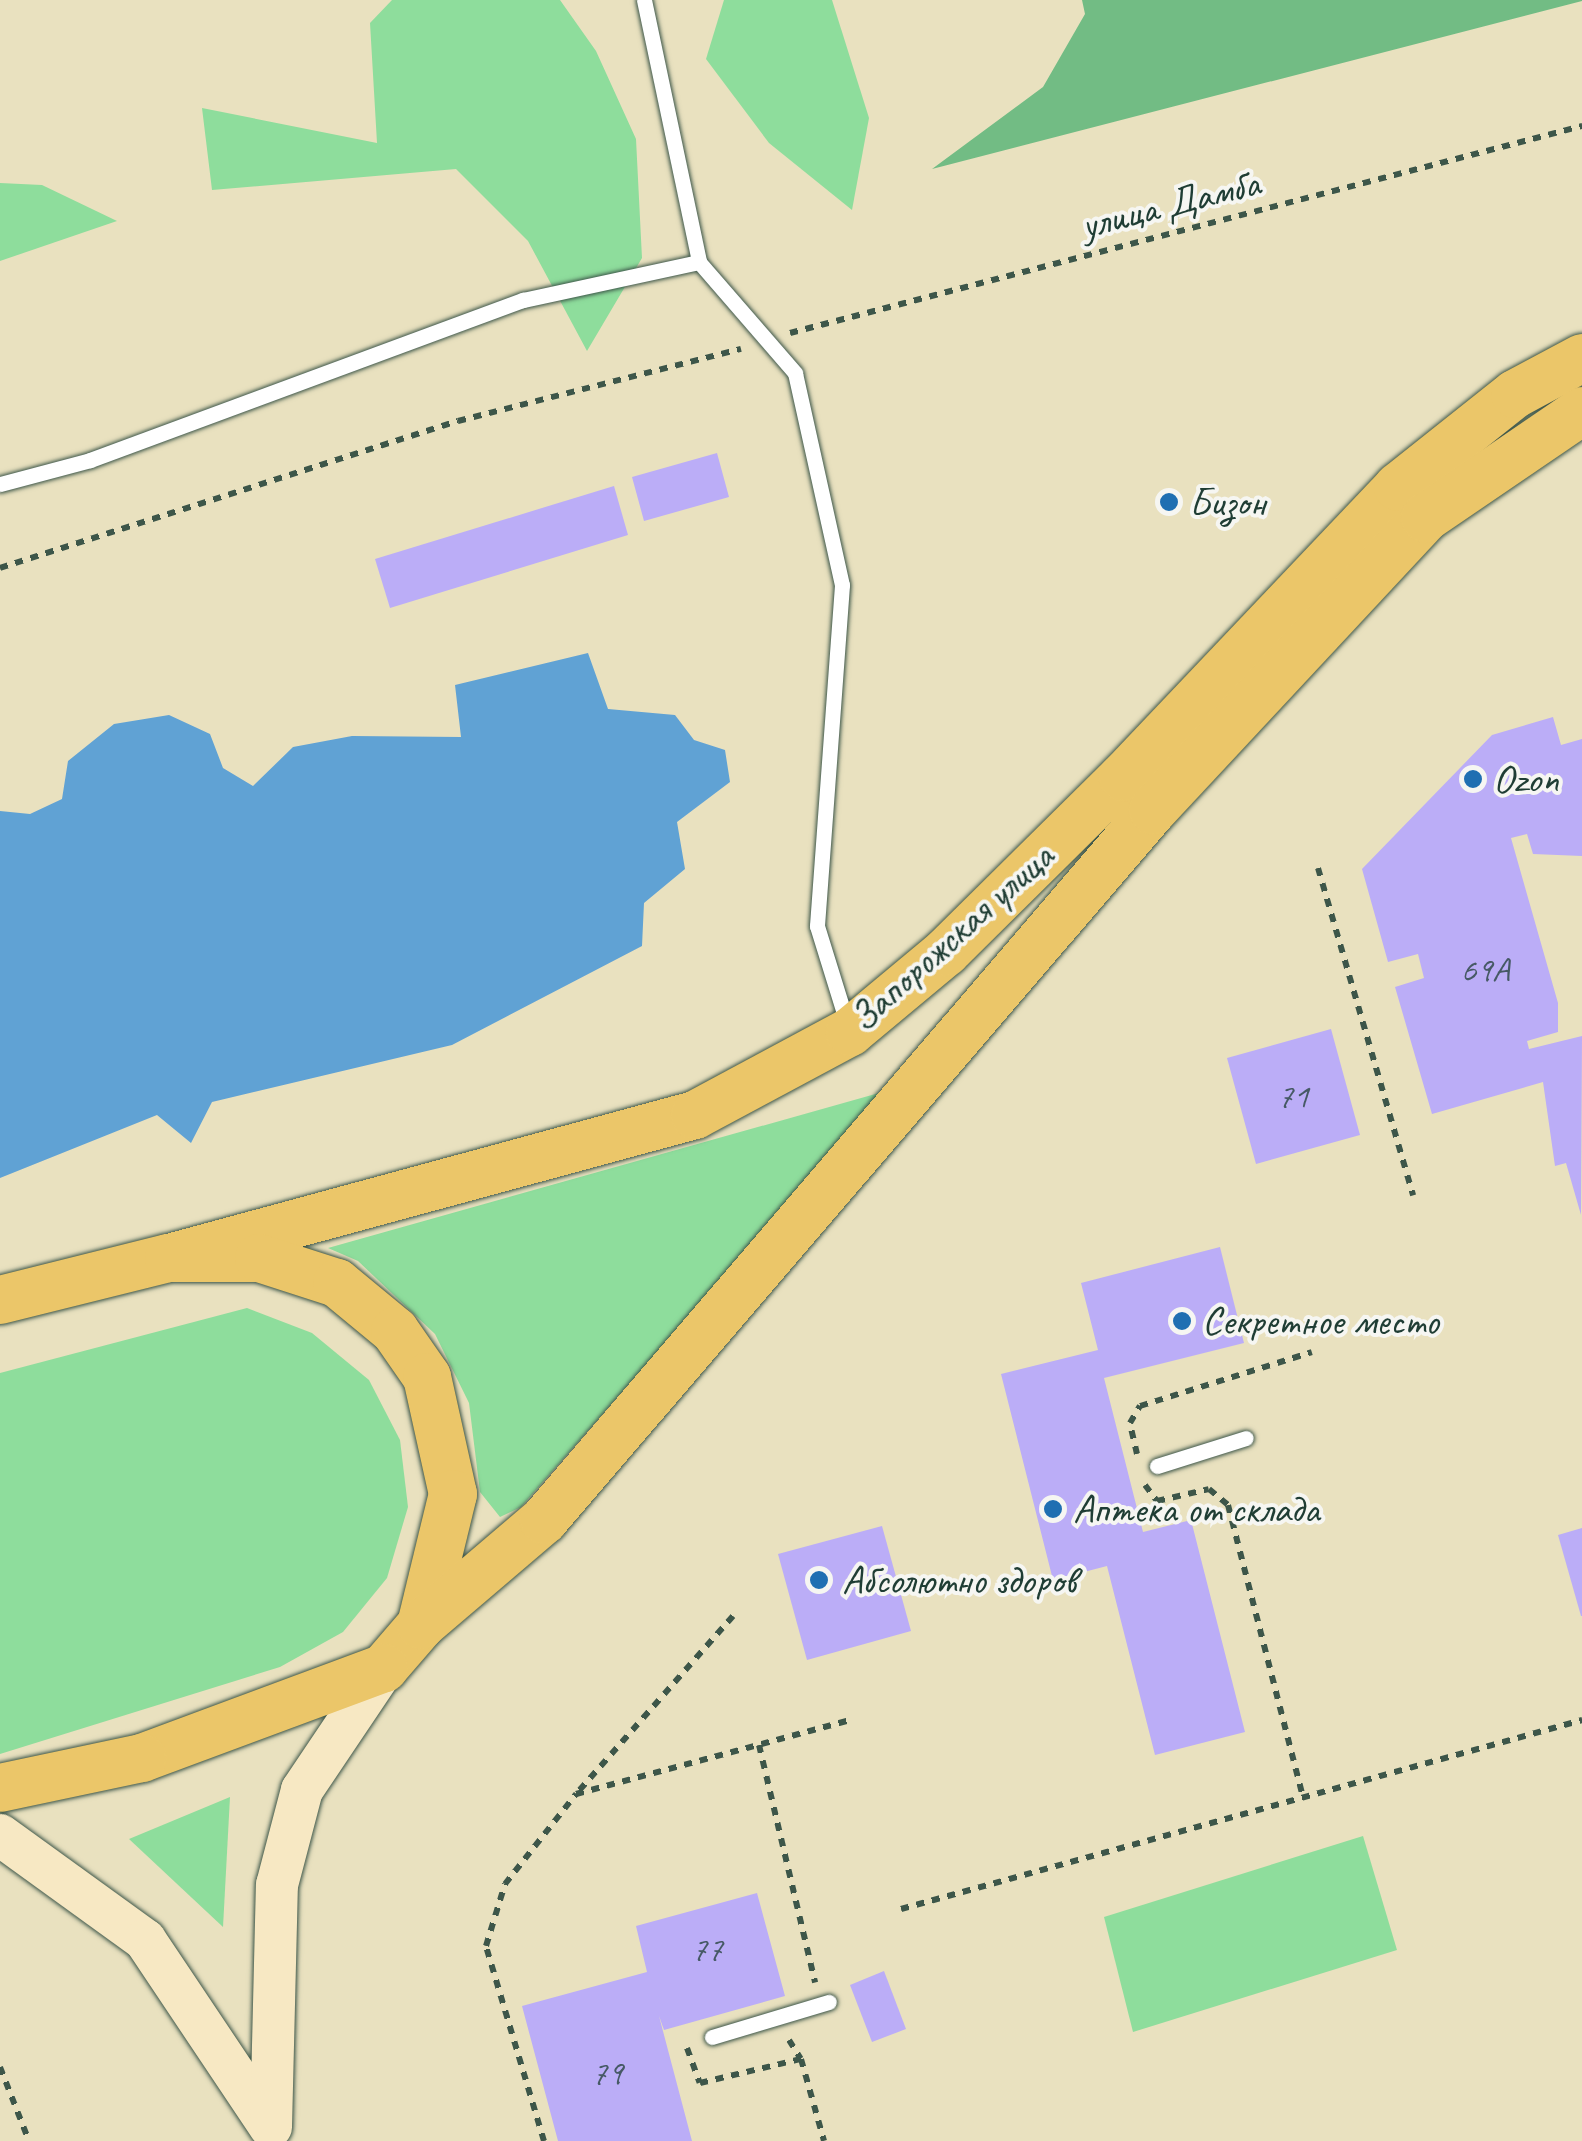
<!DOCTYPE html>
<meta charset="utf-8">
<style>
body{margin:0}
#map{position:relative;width:1582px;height:2141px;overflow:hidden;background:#e9e1bf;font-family:Caveat,sans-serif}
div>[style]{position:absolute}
.green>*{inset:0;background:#8edd9c}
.forest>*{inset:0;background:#72bc84}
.water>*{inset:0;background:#60a2d4}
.building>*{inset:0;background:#bbadf7}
.path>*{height:6px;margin-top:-3px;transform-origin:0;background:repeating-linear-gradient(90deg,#3d5649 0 8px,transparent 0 16px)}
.roads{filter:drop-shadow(0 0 2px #3d5649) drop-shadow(0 0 2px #3d5649)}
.service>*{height:15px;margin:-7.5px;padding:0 7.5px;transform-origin:7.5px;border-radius:7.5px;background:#fff}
.secondary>*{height:42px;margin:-21px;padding:0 21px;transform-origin:21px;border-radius:21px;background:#f7e8c3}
.primary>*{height:48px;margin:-24px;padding:0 24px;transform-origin:24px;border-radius:24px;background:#ebc669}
.dots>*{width:28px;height:28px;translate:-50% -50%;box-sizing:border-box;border:5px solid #f6f6f2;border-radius:50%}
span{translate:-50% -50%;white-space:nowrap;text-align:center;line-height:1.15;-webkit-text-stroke:8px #f6f6f2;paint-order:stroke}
.number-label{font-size:35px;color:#465965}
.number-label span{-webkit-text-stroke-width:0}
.street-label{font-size:40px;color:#1f3d34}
.poi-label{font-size:40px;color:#1f3d34}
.left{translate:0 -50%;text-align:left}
</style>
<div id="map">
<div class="green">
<i style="clip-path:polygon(392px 0,560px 0,596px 51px,636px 139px,642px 258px,587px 351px,528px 241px,456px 169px,212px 190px,202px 108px,377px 143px,370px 23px)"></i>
<i style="clip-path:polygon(724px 0,832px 0,869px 118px,852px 210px,769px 143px,706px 59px)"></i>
<i style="clip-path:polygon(0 183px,42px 185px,117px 221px,0 261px)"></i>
<i style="clip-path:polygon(886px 1091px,521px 1507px,500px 1517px,480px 1492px,469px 1403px,435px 1334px,358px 1261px,328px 1248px)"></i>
<i style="clip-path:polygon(247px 1308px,312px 1333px,369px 1380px,400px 1440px,408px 1507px,387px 1578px,343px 1632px,280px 1667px,0 1754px,0 1373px)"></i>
<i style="clip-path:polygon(230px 1797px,223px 1927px,129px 1839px)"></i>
<i style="clip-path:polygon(1363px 1836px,1397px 1950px,1133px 2032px,1104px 1917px)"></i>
</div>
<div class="forest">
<i style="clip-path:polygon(1082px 0,1582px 0,1582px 1px,932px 169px,1043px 87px,1085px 14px)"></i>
</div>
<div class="water">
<i style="clip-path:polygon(588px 653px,608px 709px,675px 715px,694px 740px,725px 750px,730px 782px,677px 822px,685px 869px,644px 903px,642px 946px,452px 1045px,212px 1102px,191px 1143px,157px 1115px,0 1178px,0 811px,30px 814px,62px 799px,68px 761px,114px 724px,169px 715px,210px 734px,223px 768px,253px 786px,293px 747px,352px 736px,461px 737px,455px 685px)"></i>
</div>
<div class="building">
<i style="clip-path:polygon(717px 453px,729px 497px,644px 521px,632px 477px)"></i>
<i style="clip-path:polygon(614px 486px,628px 535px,390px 608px,375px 559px)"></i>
<i style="clip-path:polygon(1553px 717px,1561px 745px,1582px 739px,1582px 856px,1533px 854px,1527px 834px,1511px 838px,1558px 1003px,1558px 1032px,1527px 1041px,1529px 1049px,1582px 1036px,1581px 1215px,1566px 1163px,1555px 1166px,1543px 1082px,1432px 1114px,1395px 987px,1424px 978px,1418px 954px,1388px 962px,1362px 869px,1492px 735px)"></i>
<i style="clip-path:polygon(1331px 1029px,1360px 1135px,1256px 1164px,1227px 1058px)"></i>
<i style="clip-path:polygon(1220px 1247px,1244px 1343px,1104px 1378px,1143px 1532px,1191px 1520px,1245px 1732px,1155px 1755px,1107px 1566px,1053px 1580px,1001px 1374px,1098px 1350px,1081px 1283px)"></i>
<i style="clip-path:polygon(882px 1526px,911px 1631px,807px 1660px,778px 1554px)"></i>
<i style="clip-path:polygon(1582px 1528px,1582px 1616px,1581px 1616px,1558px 1535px)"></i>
<i style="clip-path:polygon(757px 1893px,785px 1996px,664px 2030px,659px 2016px,692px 2141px,558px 2141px,522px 2006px,647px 1972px,636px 1926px)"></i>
<i style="clip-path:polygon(884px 1971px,906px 2029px,872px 2042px,850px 1985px)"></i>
</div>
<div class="path">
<i style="left:790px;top:333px;width:819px;rotate:-14.65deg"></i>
<i style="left:0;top:568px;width:481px;rotate:-17.8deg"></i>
<i style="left:458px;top:421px;width:292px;rotate:-14.3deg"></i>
<i style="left:1318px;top:868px;width:341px;rotate:73.8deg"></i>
<i style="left:1137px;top:1454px;width:32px;rotate:-103deg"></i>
<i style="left:1130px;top:1423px;width:20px;rotate:-60deg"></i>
<i style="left:1140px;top:1406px;width:180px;rotate:-17.4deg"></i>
<i style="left:1145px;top:1485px;width:20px;rotate:53deg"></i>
<i style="left:1157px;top:1501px;width:53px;rotate:-13deg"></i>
<i style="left:1209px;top:1489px;width:25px;rotate:40deg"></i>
<i style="left:1228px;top:1505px;width:302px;rotate:75.6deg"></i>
<i style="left:733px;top:1616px;width:237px;rotate:131.4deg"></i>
<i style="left:576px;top:1794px;width:285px;rotate:-15.1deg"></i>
<i style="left:759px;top:1745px;width:244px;rotate:76.7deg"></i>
<i style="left:901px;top:1909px;width:707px;rotate:-15.51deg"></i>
<i style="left:789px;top:2040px;width:22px;rotate:58deg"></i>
<i style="left:687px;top:2048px;width:37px;rotate:70deg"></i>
<i style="left:700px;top:2083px;width:104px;rotate:-13.4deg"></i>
<i style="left:801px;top:2059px;width:85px;rotate:74.3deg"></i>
<i style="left:0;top:2067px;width:79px;rotate:68.6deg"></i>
<i style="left:544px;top:2141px;width:203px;rotate:-106.6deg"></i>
<i style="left:486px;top:1946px;width:65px;rotate:-73deg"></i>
<i style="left:505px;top:1884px;width:115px;rotate:-51.7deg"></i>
</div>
<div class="roads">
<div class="service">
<i style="left:644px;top:0;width:268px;rotate:78.1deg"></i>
<i style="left:699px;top:262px;width:147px;rotate:49.1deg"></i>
<i style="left:795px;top:373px;width:217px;rotate:77.5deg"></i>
<i style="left:842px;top:585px;width:342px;rotate:94.2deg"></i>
<i style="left:817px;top:926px;width:102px;rotate:72.8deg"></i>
<i style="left:0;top:484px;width:93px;rotate:-14.9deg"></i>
<i style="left:90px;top:460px;width:462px;rotate:-20.3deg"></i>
<i style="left:523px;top:300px;width:180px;rotate:-12.2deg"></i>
<i style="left:1157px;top:1466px;width:93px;rotate:-17.5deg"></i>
<i style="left:712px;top:2037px;width:122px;rotate:-16.7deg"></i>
</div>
<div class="secondary">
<i style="left:0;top:1835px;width:179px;rotate:35.9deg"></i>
<i style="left:145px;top:1940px;width:225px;rotate:56.2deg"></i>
<i style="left:271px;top:2127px;width:242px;rotate:-88.6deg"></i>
<i style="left:277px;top:1885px;width:98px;rotate:-75.3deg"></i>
<i style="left:302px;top:1790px;width:147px;rotate:-56.1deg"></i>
</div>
<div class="primary">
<i style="left:169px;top:1258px;width:545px;rotate:-15.21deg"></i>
<i style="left:695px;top:1115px;width:176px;rotate:-28.2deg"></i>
<i style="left:850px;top:1032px;width:125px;rotate:-39.8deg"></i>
<i style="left:946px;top:952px;width:249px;rotate:-44.7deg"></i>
<i style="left:1123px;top:777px;width:400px;rotate:-46.5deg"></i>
<i style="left:1398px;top:487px;width:149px;rotate:-38.5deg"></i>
<i style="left:1515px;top:394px;width:76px;rotate:-28.2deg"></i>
<i style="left:0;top:1300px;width:174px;rotate:-14deg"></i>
<i style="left:169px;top:1258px;width:90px"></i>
<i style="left:259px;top:1258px;width:82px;rotate:17.8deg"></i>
<i style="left:337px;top:1283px;width:75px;rotate:39.6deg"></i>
<i style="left:395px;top:1331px;width:56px;rotate:55.2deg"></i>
<i style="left:427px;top:1377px;width:120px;rotate:77.5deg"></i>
<i style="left:453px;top:1494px;width:135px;rotate:103.7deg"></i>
<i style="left:421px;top:1625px;width:57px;rotate:130.7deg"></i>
<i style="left:384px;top:1668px;width:258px;rotate:159.6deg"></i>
<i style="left:142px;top:1758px;width:145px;rotate:168.1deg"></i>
<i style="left:421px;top:1625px;width:162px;rotate:-40.5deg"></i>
<i style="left:544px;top:1520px;width:935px;rotate:-49.38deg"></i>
<i style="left:1153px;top:810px;width:399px;rotate:-47deg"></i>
<i style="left:1425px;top:518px;width:190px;rotate:-34.3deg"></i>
</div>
</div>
<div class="dots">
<i style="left:1169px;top:502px;background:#1f6fb2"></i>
<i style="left:1473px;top:779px;background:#1f6fb2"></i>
<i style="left:1182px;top:1321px;background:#1f6fb2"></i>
<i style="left:1053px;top:1509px;background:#1f6fb2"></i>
<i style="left:819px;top:1580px;background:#1f6fb2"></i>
</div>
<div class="number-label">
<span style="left:1485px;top:970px">69А</span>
<span style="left:1293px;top:1096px">71</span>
<span style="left:707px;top:1949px">77</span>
<span style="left:607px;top:2073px">79</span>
</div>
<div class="street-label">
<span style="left:1170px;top:204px;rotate:-14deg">улица Дамба</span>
<span style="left:951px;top:937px;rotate:-42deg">Запорожская улица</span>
</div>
<div class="poi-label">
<span class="left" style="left:1189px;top:502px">Бизон</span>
<span class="left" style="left:1493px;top:779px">Ozon</span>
<span class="left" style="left:1202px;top:1321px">Секретное место</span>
<span class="left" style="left:1073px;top:1509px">Аптека от склада</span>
<span class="left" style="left:842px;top:1580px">Абсолютно здоров</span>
</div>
</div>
